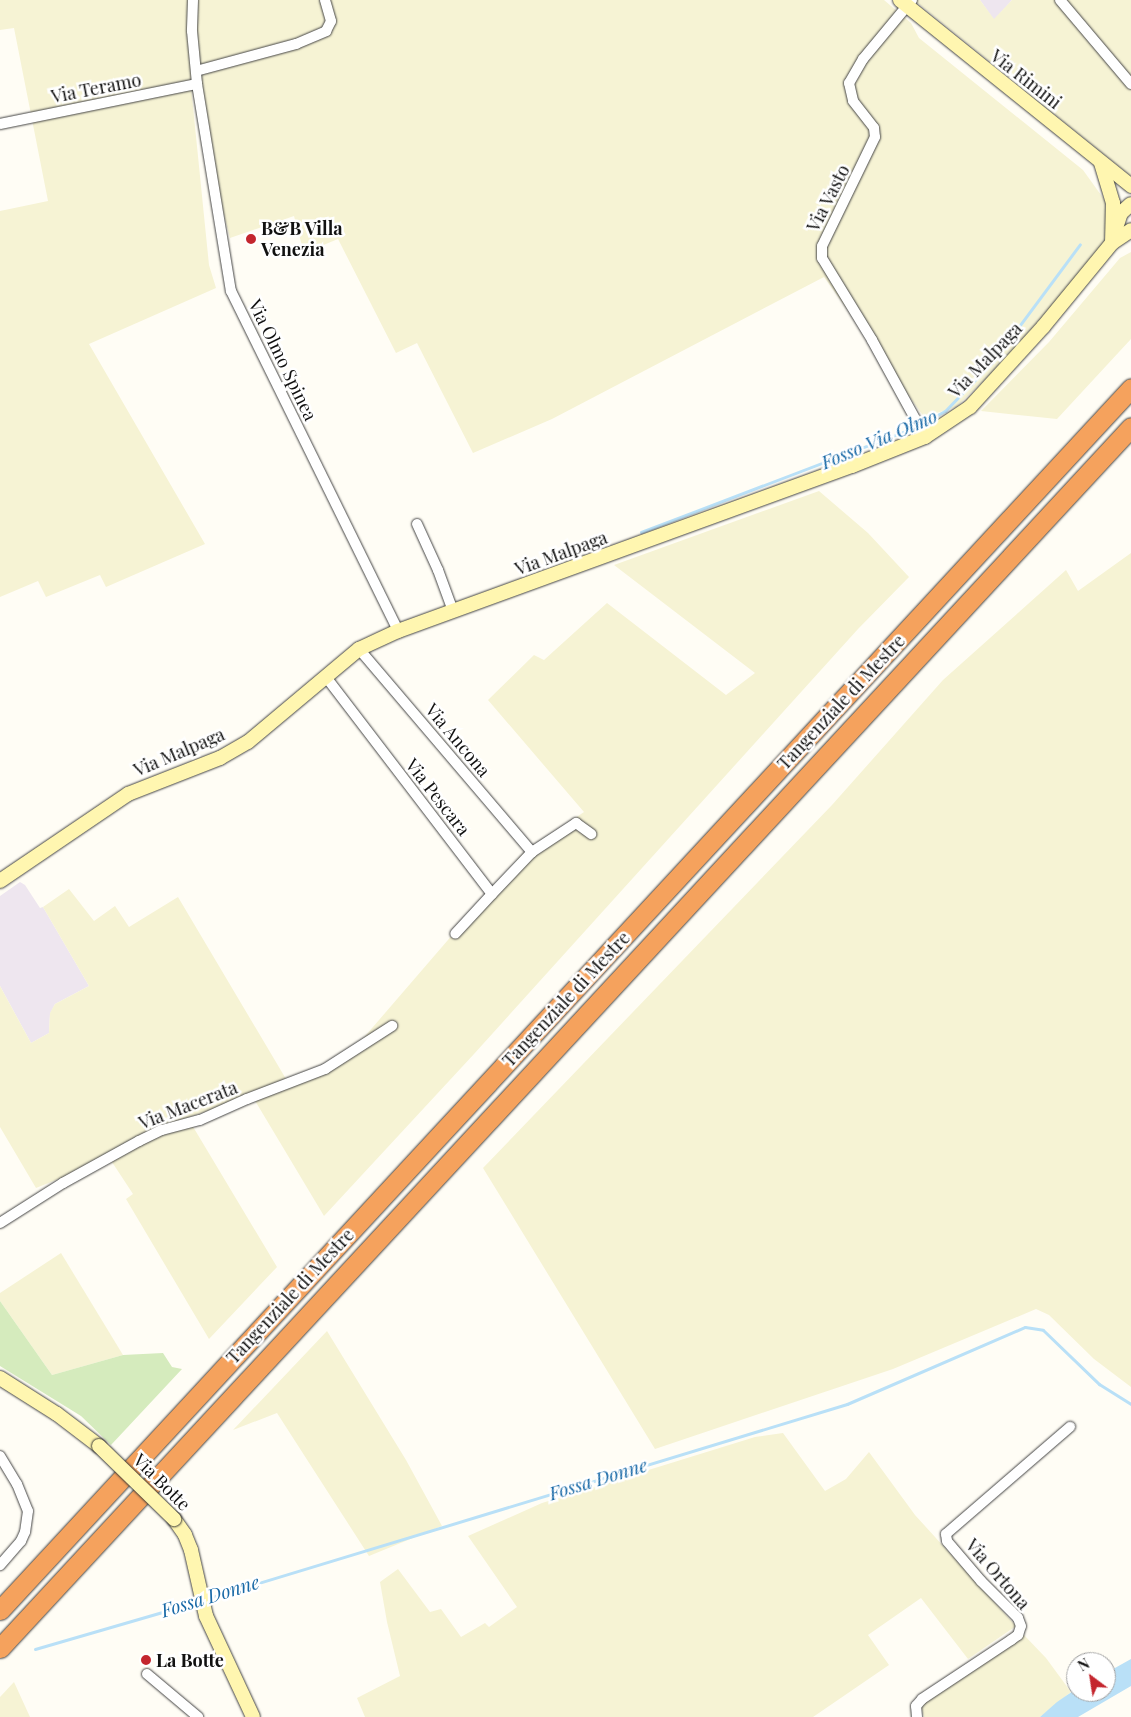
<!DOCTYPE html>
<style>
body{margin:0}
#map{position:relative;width:1131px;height:1717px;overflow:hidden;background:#fffdf5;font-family:"Playfair Display",serif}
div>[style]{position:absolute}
.industrial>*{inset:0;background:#eee6ef}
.farmland>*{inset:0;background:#f6f3d4}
.green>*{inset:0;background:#d5ebbd}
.water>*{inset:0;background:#b9e0f7}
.stream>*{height:3px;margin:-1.5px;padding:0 1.5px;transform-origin:1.5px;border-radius:1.5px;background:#b9e0f7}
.roads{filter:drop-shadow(0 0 1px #444) drop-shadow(0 0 1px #444)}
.street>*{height:10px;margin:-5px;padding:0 5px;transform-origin:5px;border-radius:5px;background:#fff}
.secondary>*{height:14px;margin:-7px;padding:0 7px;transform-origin:7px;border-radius:7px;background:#fff6b0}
.highway>*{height:19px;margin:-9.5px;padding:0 9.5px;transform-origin:9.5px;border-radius:9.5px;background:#f5a25d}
.bridges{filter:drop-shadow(0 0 1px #333) drop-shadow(0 0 1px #333)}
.secondary-bridge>*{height:14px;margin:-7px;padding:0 7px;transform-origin:7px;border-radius:7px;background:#fff6b0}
.dots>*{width:14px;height:14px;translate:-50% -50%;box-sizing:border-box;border:2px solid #fff;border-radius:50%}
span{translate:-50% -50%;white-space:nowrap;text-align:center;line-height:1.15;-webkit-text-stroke:5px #fff;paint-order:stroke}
.street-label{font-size:18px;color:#111}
.poi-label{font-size:18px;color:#111;font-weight:700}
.left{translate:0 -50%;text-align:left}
.water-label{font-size:19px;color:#1768a6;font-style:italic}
.north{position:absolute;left:1066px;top:1652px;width:50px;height:50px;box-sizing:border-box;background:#fff;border:1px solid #a0a0a0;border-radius:50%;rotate:329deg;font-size:14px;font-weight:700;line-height:20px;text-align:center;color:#111}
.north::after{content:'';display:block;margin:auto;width:18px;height:22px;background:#c4262e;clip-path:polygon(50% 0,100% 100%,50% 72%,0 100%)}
</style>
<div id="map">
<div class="industrial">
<i style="clip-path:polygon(980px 0,1012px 0,994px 20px)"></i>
<i style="clip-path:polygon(20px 882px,25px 885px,40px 908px,43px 907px,89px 986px,55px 1004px,50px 1014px,49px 1033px,31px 1043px,0 986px,0 896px)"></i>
</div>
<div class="farmland">
<i style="clip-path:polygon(0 0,884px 0,911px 23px,919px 38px,1083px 170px,1106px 202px,1105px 245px,995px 370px,956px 407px,924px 417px,824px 277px,552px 419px,473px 453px,417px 343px,396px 353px,338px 239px,304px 253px,294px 216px,230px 238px,191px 87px,209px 265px,216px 288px,89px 344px,205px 544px,106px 587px,100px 575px,46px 597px,38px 581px,0 597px,0 211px,48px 201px,14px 28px,0 30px)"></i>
<i style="clip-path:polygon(914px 0,980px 0,994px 19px,1012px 0,1131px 0,1131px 176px)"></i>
<i style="clip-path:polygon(1131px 252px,1131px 339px,1057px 419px,981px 411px,1049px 342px,1120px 258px)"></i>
<i style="clip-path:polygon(819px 491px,868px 533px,909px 577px,858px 629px,474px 1054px,324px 1216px,254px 1099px,354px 1049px,523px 853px,584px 812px,488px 700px,534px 655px,544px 660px,607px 603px,726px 695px,755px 673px,614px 565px)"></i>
<i style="clip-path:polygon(1131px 553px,1131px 1387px,1094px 1359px,1049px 1315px,1036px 1309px,893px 1369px,655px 1449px,483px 1168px,832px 805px,943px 680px,1066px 570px,1078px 591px)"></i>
<i style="clip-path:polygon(69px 889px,94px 921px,115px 906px,129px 927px,178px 897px,286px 1079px,232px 1103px,171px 1123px,103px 1161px,36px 1188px,0 1127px,0 986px,31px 1043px,49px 1033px,50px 1013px,55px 1004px,89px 986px,43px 907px)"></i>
<i style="clip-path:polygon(192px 1125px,277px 1267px,209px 1339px,126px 1199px,133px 1194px,110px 1159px,154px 1138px)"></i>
<i style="clip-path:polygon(61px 1253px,123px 1355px,52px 1375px,0 1301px,0 1293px)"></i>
<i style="clip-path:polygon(327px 1331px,406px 1460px,442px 1526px,369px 1556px,277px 1413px,233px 1430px)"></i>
<i style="clip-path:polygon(783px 1433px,825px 1491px,846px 1479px,869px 1452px,915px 1515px,1016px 1626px,968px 1659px,921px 1598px,868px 1635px,889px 1665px,813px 1717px,365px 1717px,357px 1698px,400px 1676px,387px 1622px,380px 1582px,398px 1569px,430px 1612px,441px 1609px,461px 1637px,485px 1623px,489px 1627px,517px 1607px,468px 1536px,542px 1503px,755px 1437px)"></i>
<i style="clip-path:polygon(1023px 1634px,1046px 1658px,1071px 1692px,1040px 1717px,924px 1717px,921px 1706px,924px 1702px)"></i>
<i style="clip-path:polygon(14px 1682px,30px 1717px,0 1717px,0 1697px)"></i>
</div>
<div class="green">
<i style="clip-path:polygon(0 1301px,52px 1375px,123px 1355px,163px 1353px,172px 1367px,182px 1369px,111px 1445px,81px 1416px,0 1366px)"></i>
</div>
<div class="water">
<i style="clip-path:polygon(1131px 1659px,1131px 1686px,1078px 1717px,1040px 1717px,1057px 1702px,1076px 1689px,1076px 1692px,1106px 1692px,1106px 1673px)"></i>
</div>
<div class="stream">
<i style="left:641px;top:532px;width:292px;rotate:-20.9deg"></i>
<i style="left:914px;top:428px;width:35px;rotate:-29deg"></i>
<i style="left:945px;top:411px;width:71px;rotate:-46.1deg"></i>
<i style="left:994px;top:360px;width:144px;rotate:-53.4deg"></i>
<i style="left:206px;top:1599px;width:670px;rotate:-16.92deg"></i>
<i style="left:847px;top:1404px;width:194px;rotate:-23.4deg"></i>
<i style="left:1025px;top:1327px;width:18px;rotate:9deg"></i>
<i style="left:1043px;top:1330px;width:78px;rotate:44deg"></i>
<i style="left:1099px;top:1384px;width:38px;rotate:32deg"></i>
<i style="left:35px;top:1649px;width:172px;rotate:-16.2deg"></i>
</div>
<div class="roads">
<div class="street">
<i style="left:193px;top:0;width:31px;rotate:92deg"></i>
<i style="left:192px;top:31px;width:53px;rotate:84.6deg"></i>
<i style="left:197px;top:84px;width:210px;rotate:80.7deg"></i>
<i style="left:231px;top:291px;width:379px;rotate:63.8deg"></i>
<i style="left:912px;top:0;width:77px;rotate:129.7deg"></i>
<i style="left:863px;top:59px;width:28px;rotate:120deg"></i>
<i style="left:849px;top:83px;width:18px;rotate:77deg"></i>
<i style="left:853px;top:101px;width:34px;rotate:52deg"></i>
<i style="left:874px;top:128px;width:9px;rotate:84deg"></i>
<i style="left:875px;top:137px;width:121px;rotate:115.9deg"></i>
<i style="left:822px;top:246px;width:12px;rotate:90deg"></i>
<i style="left:822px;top:258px;width:96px;rotate:58.6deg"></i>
<i style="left:872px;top:340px;width:111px;rotate:61.3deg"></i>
<i style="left:1060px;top:0;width:110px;rotate:49.8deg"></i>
<i style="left:196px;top:71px;width:104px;rotate:-15.1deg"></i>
<i style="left:296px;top:44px;width:33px;rotate:-23deg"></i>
<i style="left:326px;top:31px;width:11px;rotate:-63deg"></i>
<i style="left:331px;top:21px;width:22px;rotate:-106deg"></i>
<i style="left:0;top:124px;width:201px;rotate:-11.5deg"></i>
<i style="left:417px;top:524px;width:51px;rotate:65.5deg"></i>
<i style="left:438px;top:570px;width:44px;rotate:69.9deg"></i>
<i style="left:359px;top:649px;width:267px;rotate:49.6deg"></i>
<i style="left:532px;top:852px;width:53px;rotate:-33.4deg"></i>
<i style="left:576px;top:823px;width:19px;rotate:36deg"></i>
<i style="left:326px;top:677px;width:273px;rotate:52.6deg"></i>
<i style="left:492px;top:894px;width:54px;rotate:132.8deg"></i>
<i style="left:492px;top:894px;width:58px;rotate:-46.4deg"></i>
<i style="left:0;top:1223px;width:75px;rotate:-32.4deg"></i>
<i style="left:63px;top:1183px;width:87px;rotate:-28.9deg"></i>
<i style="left:139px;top:1141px;width:25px;rotate:-26deg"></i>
<i style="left:162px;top:1130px;width:39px;rotate:-15deg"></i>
<i style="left:200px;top:1120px;width:51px;rotate:-24.1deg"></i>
<i style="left:247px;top:1099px;width:84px;rotate:-21deg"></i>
<i style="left:325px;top:1069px;width:80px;rotate:-32.7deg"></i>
<i style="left:0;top:1456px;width:33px;rotate:59deg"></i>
<i style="left:17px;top:1484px;width:29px;rotate:68deg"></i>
<i style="left:28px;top:1511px;width:21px;rotate:98deg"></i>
<i style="left:25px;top:1532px;width:10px;rotate:114deg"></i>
<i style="left:21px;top:1541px;width:32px;rotate:131deg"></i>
<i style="left:147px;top:1674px;width:67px;rotate:40.1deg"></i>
<i style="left:917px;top:1717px;width:11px;rotate:-95deg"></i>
<i style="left:916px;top:1706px;width:9px;rotate:-49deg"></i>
<i style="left:922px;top:1699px;width:107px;rotate:-33.5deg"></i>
<i style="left:1011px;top:1640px;width:9px;rotate:-36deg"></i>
<i style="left:1018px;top:1635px;width:9px;rotate:-72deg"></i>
<i style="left:1021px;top:1626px;width:9px;rotate:-111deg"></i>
<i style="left:1018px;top:1618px;width:52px;rotate:-135deg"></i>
<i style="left:981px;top:1581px;width:52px;rotate:-130.4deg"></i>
<i style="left:947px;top:1541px;width:7px;rotate:-98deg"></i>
<i style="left:946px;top:1534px;width:164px;rotate:-40.8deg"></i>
</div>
<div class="secondary">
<i style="left:900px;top:0;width:297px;rotate:38.8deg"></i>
<i style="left:1101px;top:163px;width:42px;rotate:73.3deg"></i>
<i style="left:1113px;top:203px;width:40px;rotate:91.4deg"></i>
<i style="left:1116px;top:228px;width:16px;rotate:-72deg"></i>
<i style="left:1121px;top:213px;width:13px;rotate:-42deg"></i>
<i style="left:0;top:881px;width:155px;rotate:-34.2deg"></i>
<i style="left:128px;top:794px;width:99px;rotate:-21.4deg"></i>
<i style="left:220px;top:758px;width:32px;rotate:-30deg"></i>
<i style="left:248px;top:742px;width:145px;rotate:-40deg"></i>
<i style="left:359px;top:649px;width:43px;rotate:-24.8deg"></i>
<i style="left:398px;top:631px;width:483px;rotate:-20deg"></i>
<i style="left:852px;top:466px;width:79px;rotate:-21.7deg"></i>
<i style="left:925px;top:437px;width:54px;rotate:-33.7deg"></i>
<i style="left:970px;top:407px;width:108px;rotate:-47.6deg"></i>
<i style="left:1043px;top:327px;width:109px;rotate:-50.6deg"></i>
<i style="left:1112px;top:243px;width:23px;rotate:-34deg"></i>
<i style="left:0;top:1378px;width:67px;rotate:32.3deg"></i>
<i style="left:57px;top:1414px;width:53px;rotate:37.3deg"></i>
<i style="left:174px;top:1519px;width:19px;rotate:55deg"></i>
<i style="left:185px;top:1535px;width:16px;rotate:68deg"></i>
<i style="left:191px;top:1550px;width:68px;rotate:77.2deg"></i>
<i style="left:206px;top:1616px;width:111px;rotate:65deg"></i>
</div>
<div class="highway">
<i style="left:0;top:1610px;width:1665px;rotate:-47.21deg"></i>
<i style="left:0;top:1648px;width:1664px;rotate:-47.19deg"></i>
</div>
</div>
<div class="bridges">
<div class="secondary-bridge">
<i style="left:99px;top:1446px;width:105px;rotate:44.2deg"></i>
</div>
</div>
<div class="dots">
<i style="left:251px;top:239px;background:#c4262e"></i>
<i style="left:146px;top:1660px;background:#c4262e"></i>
</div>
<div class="street-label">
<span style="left:1026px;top:79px;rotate:38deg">Via Rimini</span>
<span style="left:96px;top:88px;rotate:-11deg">Via Teramo</span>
<span style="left:828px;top:198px;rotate:-63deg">Via Vasto</span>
<span style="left:283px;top:360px;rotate:64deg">Via Olmo Spinea</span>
<span style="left:985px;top:360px;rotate:-46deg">Via Malpaga</span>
<span style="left:561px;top:553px;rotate:-20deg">Via Malpaga</span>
<span style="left:841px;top:702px;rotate:-47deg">Tangenziale di Mestre</span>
<span style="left:458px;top:740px;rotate:50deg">Via Ancona</span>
<span style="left:179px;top:752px;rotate:-23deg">Via Malpaga</span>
<span style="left:438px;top:797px;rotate:52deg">Via Pescara</span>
<span style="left:566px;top:999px;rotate:-47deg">Tangenziale di Mestre</span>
<span style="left:188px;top:1105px;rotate:-21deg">Via Macerata</span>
<span style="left:290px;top:1296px;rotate:-47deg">Tangenziale di Mestre</span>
<span style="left:162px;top:1482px;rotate:45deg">Via Botte</span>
<span style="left:998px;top:1574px;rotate:49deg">Via Ortona</span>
</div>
<div class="poi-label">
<span class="left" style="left:261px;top:239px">B&amp;B Villa<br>Venezia</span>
<span class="left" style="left:156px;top:1660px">La Botte</span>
</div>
<div class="water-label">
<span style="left:879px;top:439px;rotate:-23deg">Fosso Via Olmo</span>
<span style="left:598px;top:1479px;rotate:-17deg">Fossa Donne</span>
<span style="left:210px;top:1596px;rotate:-17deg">Fossa Donne</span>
</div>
<div class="north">N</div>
</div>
